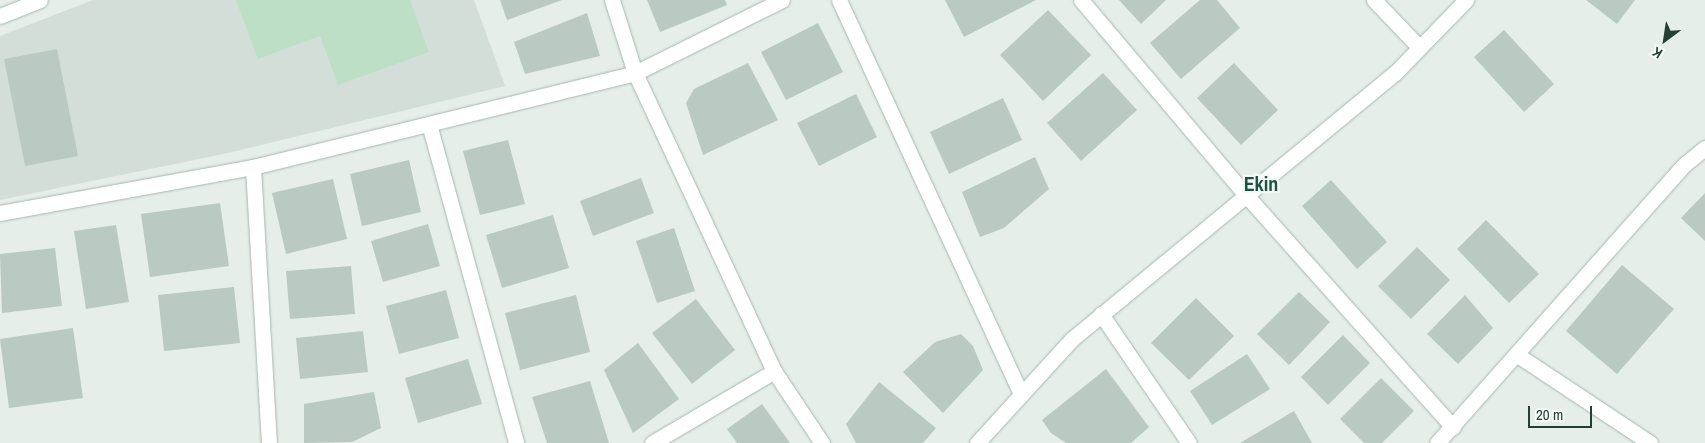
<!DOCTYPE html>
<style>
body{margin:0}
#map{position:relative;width:1705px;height:443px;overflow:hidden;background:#e5eee9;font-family:"Archivo Narrow",sans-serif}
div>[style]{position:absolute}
.built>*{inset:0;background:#d3ded8}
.green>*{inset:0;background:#bddfc5}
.building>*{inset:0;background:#bac9c2}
.roads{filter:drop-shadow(0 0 1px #a7b6b0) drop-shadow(0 0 1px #a7b6b0)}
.street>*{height:15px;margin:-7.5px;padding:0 7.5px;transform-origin:7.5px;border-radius:7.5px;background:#fff}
.secondary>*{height:15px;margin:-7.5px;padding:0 7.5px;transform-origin:7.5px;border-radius:7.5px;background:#fff}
span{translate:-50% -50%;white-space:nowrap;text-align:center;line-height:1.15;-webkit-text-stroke:4.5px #f5faf8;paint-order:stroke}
.district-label{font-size:20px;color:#1e5344;font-weight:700}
.north{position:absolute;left:1640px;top:15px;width:50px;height:50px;-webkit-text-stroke:4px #f5faf8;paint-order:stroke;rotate:211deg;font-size:14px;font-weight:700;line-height:20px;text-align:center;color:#234037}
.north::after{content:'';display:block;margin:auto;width:18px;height:22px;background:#234037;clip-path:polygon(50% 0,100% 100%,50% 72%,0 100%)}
.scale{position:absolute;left:1528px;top:406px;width:64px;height:22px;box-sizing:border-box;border:2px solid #234037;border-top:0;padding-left:6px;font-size:15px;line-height:18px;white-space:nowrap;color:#234037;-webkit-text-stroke:4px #f5faf8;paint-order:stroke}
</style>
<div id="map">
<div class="built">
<i style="clip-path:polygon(93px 0,474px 0,505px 86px,228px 153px,0 200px,0 36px)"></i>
</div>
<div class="green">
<i style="clip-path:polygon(236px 0,410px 0,429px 52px,338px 85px,320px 36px,258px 59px)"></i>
</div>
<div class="building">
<i style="clip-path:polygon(500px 0,562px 0,507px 20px)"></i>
<i style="clip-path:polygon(647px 0,725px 0,727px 5px,660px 32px)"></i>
<i style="clip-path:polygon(945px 0,1036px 0,964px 37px)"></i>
<i style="clip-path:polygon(1119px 0,1166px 0,1141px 24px)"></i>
<i style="clip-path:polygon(1200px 0,1217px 0,1240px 28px,1181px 79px,1150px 43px)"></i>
<i style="clip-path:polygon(1586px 0,1635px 0,1617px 24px)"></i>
<i style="clip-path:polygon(1048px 10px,1091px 55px,1043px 101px,1000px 55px)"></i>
<i style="clip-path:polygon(587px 13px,600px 56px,525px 74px,514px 42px)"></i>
<i style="clip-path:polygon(818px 23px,843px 72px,786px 100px,761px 52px)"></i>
<i style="clip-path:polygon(1504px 30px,1554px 84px,1524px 112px,1474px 57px)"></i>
<i style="clip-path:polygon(57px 49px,78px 156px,25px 166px,4px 59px)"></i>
<i style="clip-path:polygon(748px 63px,778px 120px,703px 155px,686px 103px,694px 89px)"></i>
<i style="clip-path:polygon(1234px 63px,1278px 110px,1241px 145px,1197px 98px)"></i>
<i style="clip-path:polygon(1103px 73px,1137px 110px,1081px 161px,1047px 123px)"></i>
<i style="clip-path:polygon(856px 94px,877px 137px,819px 166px,797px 123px)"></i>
<i style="clip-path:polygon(1003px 98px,1022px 140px,949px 174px,930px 132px)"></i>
<i style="clip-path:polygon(508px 140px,525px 204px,480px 215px,463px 151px)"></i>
<i style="clip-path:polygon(1035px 157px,1049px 189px,1004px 228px,980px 237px,962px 192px)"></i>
<i style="clip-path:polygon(409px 160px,421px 212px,362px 226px,350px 174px)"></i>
<i style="clip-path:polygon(641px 178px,654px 213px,593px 236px,580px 201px)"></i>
<i style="clip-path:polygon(333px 179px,347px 239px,286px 254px,272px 193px)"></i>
<i style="clip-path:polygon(1331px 180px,1387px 242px,1357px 269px,1302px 206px)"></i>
<i style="clip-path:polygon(1705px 193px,1705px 241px,1681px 218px)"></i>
<i style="clip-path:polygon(220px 203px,229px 266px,150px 277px,141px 214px)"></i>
<i style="clip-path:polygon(553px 215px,569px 268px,502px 288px,486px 235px)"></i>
<i style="clip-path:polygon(1486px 220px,1539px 274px,1509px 303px,1457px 249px)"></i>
<i style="clip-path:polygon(428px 224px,440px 266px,383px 282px,371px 241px)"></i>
<i style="clip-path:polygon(116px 225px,129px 302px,86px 309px,74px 231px)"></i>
<i style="clip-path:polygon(674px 228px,695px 291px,657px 303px,636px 241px)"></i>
<i style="clip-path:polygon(1417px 247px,1450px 280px,1411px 319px,1378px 286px)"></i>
<i style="clip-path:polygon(55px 248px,62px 306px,2px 313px,0 254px)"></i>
<i style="clip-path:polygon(1622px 265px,1674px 309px,1617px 374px,1566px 331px)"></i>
<i style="clip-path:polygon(351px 266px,355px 314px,290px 319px,286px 271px)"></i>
<i style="clip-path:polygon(234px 287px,240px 343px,164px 351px,158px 295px)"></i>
<i style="clip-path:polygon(446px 290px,459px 338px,399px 354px,386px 306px)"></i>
<i style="clip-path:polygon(1299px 292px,1330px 322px,1289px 365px,1257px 334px)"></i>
<i style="clip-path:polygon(576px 295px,590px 352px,520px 370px,505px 313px)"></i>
<i style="clip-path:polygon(1465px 295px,1493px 328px,1458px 364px,1427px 334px)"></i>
<i style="clip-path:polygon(1196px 298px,1234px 336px,1189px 380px,1151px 343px)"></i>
<i style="clip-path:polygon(696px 299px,735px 350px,692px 384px,652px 333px)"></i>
<i style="clip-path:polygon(73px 328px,83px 398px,9px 408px,0 339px)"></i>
<i style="clip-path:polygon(363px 331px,368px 372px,300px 379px,296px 338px)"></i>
<i style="clip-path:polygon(961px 334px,973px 346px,983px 370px,943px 413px,903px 372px,935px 342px)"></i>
<i style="clip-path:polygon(1343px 335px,1370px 363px,1328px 405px,1301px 377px)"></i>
<i style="clip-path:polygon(638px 343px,679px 399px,633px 433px,604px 370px)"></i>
<i style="clip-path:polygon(1247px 354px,1270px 389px,1212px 425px,1190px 391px)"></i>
<i style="clip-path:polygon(468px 359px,482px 404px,418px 423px,405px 378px)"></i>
<i style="clip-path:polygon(1106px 369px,1149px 427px,1131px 443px,1066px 443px,1051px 433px,1042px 420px)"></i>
<i style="clip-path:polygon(1381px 378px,1414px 411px,1382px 443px,1364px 443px,1340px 419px)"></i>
<i style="clip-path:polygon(590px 381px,609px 443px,547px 443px,532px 397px)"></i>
<i style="clip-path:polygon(879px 382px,936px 428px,923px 443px,856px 443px,846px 424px)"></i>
<i style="clip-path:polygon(374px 392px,381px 428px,352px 442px,304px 443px,304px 404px)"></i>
<i style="clip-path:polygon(762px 404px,790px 443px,737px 443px,727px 429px)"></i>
<i style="clip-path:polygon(1294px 411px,1312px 443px,1240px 443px)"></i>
</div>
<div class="roads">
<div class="street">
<i style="left:839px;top:0;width:434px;rotate:65.2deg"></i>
<i style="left:1081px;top:0;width:255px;rotate:49.8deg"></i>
<i style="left:1246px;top:195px;width:311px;rotate:48.3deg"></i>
<i style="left:1374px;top:0;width:65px;rotate:46.2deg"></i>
<i style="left:0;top:16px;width:43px;rotate:-21.8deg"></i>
<i style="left:635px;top:73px;width:329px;rotate:65deg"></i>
<i style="left:774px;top:371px;width:87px;rotate:56.3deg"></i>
<i style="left:429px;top:124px;width:331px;rotate:74.7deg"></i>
<i style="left:253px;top:167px;width:276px;rotate:86.7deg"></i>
<i style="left:0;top:213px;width:257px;rotate:-10.3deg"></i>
<i style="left:253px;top:167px;width:393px;rotate:-13.8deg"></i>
<i style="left:635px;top:73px;width:164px;rotate:-26.4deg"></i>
<i style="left:1101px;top:314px;width:156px;rotate:55.7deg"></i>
<i style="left:1516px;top:354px;width:161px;rotate:33.6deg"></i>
<i style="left:652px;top:443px;width:142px;rotate:-30.5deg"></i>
<i style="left:1437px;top:443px;width:373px;rotate:-48.4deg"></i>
<i style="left:1685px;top:164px;width:26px;rotate:-39deg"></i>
</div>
<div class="secondary">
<i style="left:612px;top:0;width:77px;rotate:72.5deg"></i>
<i style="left:977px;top:443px;width:141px;rotate:-47.6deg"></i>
<i style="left:1072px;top:339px;width:418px;rotate:-39.5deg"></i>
<i style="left:1395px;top:73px;width:102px;rotate:-45.8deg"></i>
</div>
</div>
<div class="district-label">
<span style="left:1261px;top:183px">Ekin</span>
</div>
<div class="north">K</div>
<div class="scale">20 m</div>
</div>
